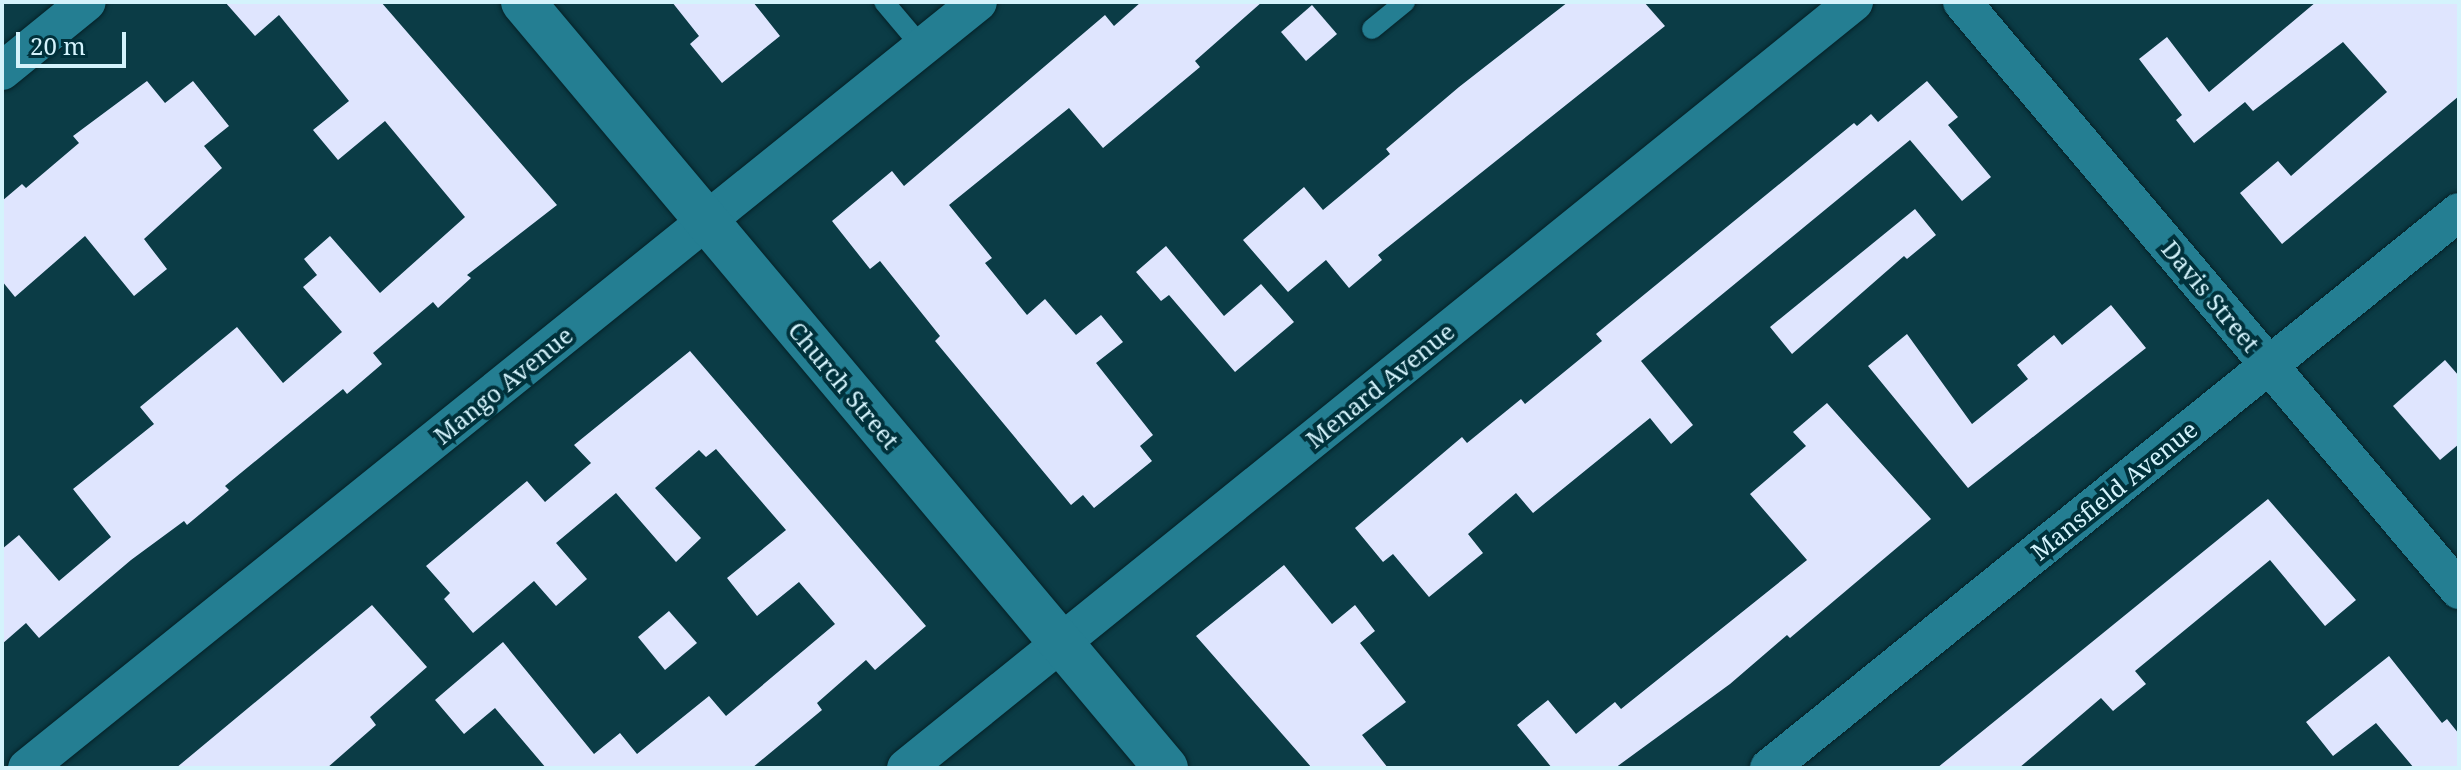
<!DOCTYPE html>
<style>
body{margin:0}
#map{position:relative;width:2461px;height:770px;overflow:hidden;background:#0b3c46;font-family:"Noto Serif",serif}
div>[style]{position:absolute}
.building>*{inset:0;background:#dfe5fe}
.roads{filter:drop-shadow(0 0 2px #052127) drop-shadow(0 0 2px #052127)}
.lane>*{height:20px;margin:-10px;padding:0 10px;transform-origin:10px;border-radius:10px;background:#247e92}
.street>*{height:38px;margin:-19px;padding:0 19px;transform-origin:19px;border-radius:19px;background:#247e92}
.secondary>*{height:44px;margin:-22px;padding:0 22px;transform-origin:22px;border-radius:22px;background:#247e92}
span{translate:-50% -50%;white-space:nowrap;text-align:center;line-height:1.15;-webkit-text-stroke:8px #00313b;paint-order:stroke}
.street-label{font-size:24px;color:#d4f3fc}
.frame{position:absolute;inset:0;border:4px solid #d4f3fc;pointer-events:none}
.scale{position:absolute;left:16px;top:32px;width:110px;height:36px;box-sizing:border-box;border:4px solid #d4f3fc;border-top:0;padding-left:10px;font-size:24px;line-height:28px;white-space:nowrap;color:#d4f3fc;-webkit-text-stroke:6px #00313b;paint-order:stroke}
</style>
<div id="map">
<div class="building">
<i style="clip-path:polygon(225px 2px,381px 2px,557px 205px,467px 275px,471px 278px,438px 308px,433px 302px,373px 353px,382px 364px,347px 394px,343px 389px,225px 486px,229px 490px,187px 525px,184px 521px,131px 560px,39px 638px,26px 623px,2px 644px,2px 549px,19px 535px,59px 581px,111px 537px,73px 489px,154px 424px,140px 407px,237px 327px,283px 383px,342px 332px,303px 287px,317px 275px,304px 259px,330px 236px,380px 293px,465px 217px,385px 121px,338px 160px,313px 130px,349px 101px,279px 15px,255px 36px)"></i>
<i style="clip-path:polygon(672px 2px,753px 2px,780px 36px,722px 83px,690px 44px,699px 36px)"></i>
<i style="clip-path:polygon(1141px 2px,1262px 2px,1195px 61px,1200px 67px,1103px 148px,1069px 108px,949px 205px,992px 258px,985px 263px,1027px 315px,1045px 299px,1076px 335px,1101px 315px,1123px 342px,1096px 363px,1153px 435px,1140px 446px,1152px 461px,1094px 508px,1083px 495px,1071px 505px,935px 341px,940px 336px,880px 261px,870px 269px,832px 221px,892px 171px,904px 186px,1105px 15px,1114px 26px)"></i>
<i style="clip-path:polygon(1568px 2px,1644px 2px,1665px 26px,1378px 255px,1382px 260px,1349px 288px,1326px 260px,1288px 292px,1243px 240px,1304px 187px,1323px 210px,1390px 154px,1386px 149px,1459px 87px)"></i>
<i style="clip-path:polygon(2316px 2px,2459px 2px,2459px 96px,2282px 244px,2240px 193px,2278px 161px,2291px 176px,2387px 92px,2343px 42px,2253px 111px,2245px 102px,2194px 143px,2176px 120px,2182px 115px,2139px 59px,2167px 37px,2209px 92px)"></i>
<i style="clip-path:polygon(1312px 5px,1337px 34px,1306px 61px,1281px 32px)"></i>
<i style="clip-path:polygon(147px 81px,165px 103px,193px 81px,229px 126px,204px 146px,222px 168px,144px 239px,167px 269px,134px 296px,85px 236px,15px 297px,2px 281px,2px 201px,22px 184px,26px 188px,79px 143px,73px 136px)"></i>
<i style="clip-path:polygon(1927px 81px,1958px 117px,1948px 125px,1991px 177px,1962px 201px,1910px 140px,1641px 361px,1693px 425px,1671px 444px,1650px 418px,1533px 513px,1516px 493px,1468px 534px,1483px 553px,1429px 597px,1393px 554px,1383px 562px,1355px 528px,1462px 437px,1467px 443px,1521px 399px,1525px 404px,1602px 341px,1596px 334px,1854px 123px,1857px 126px,1871px 114px,1878px 122px)"></i>
<i style="clip-path:polygon(1915px 209px,1936px 235px,1907px 259px,1904px 256px,1792px 354px,1770px 327px)"></i>
<i style="clip-path:polygon(1166px 246px,1224px 316px,1261px 284px,1294px 322px,1235px 372px,1169px 295px,1161px 301px,1136px 272px)"></i>
<i style="clip-path:polygon(2111px 305px,2146px 348px,1968px 488px,1868px 366px,1907px 334px,1972px 424px,2028px 379px,2017px 365px,2054px 335px,2062px 345px)"></i>
<i style="clip-path:polygon(690px 351px,926px 626px,875px 670px,866px 660px,817px 703px,822px 710px,752px 768px,546px 768px,495px 708px,464px 734px,435px 700px,503px 642px,594px 754px,620px 733px,637px 754px,709px 696px,726px 716px,835px 624px,799px 582px,757px 616px,727px 578px,786px 530px,716px 449px,706px 457px,699px 450px,655px 488px,701px 538px,676px 562px,616px 493px,556px 543px,587px 579px,556px 606px,534px 581px,473px 633px,444px 599px,450px 593px,426px 566px,527px 481px,545px 502px,591px 463px,574px 445px)"></i>
<i style="clip-path:polygon(2445px 360px,2459px 376px,2459px 444px,2440px 460px,2393px 406px)"></i>
<i style="clip-path:polygon(1827px 403px,1931px 519px,1790px 638px,1787px 635px,1730px 684px,1615px 768px,1552px 768px,1517px 725px,1548px 700px,1576px 734px,1615px 702px,1621px 709px,1807px 560px,1750px 494px,1806px 446px,1793px 432px)"></i>
<i style="clip-path:polygon(2268px 499px,2356px 600px,2325px 626px,2270px 560px,2135px 671px,2146px 684px,2113px 711px,2101px 698px,2019px 768px,1937px 768px)"></i>
<i style="clip-path:polygon(1284px 565px,1332px 624px,1355px 605px,1375px 631px,1360px 643px,1406px 702px,1362px 735px,1388px 768px,1312px 768px,1196px 636px)"></i>
<i style="clip-path:polygon(372px 605px,427px 667px,370px 717px,376px 725px,327px 768px,176px 768px)"></i>
<i style="clip-path:polygon(669px 611px,697px 643px,665px 670px,638px 637px)"></i>
<i style="clip-path:polygon(2389px 656px,2442px 723px,2447px 719px,2459px 734px,2459px 768px,2414px 768px,2376px 723px,2333px 756px,2306px 722px)"></i>
</div>
<div class="roads">
<div class="lane">
<i style="left:884px;top:2px;width:59px;rotate:49.8deg"></i>
<i style="left:1372px;top:29px;width:43px;rotate:-39.3deg"></i>
</div>
<div class="street">
<i style="left:1962px;top:2px;width:770px;rotate:49.79deg"></i>
<i style="left:2px;top:71px;width:109px;rotate:-39.1deg"></i>
<i style="left:27px;top:768px;width:1221px;rotate:-38.85deg"></i>
<i style="left:906px;top:768px;width:1219px;rotate:-38.94deg"></i>
<i style="left:1769px;top:768px;width:886px;rotate:-38.86deg"></i>
</div>
<div class="secondary">
<i style="left:523px;top:2px;width:1000px;rotate:49.99deg"></i>
</div>
</div>
<div class="street-label">
<span style="left:2211px;top:296px;rotate:50deg">Davis Street</span>
<span style="left:503px;top:385px;rotate:-39deg">Mango Avenue</span>
<span style="left:844px;top:385px;rotate:50deg">Church Street</span>
<span style="left:1380px;top:385px;rotate:-39deg">Menard Avenue</span>
<span style="left:2114px;top:490px;rotate:-39deg">Mansfield Avenue</span>
</div>
<div class="frame"></div>
<div class="scale">20 m</div>
</div>
